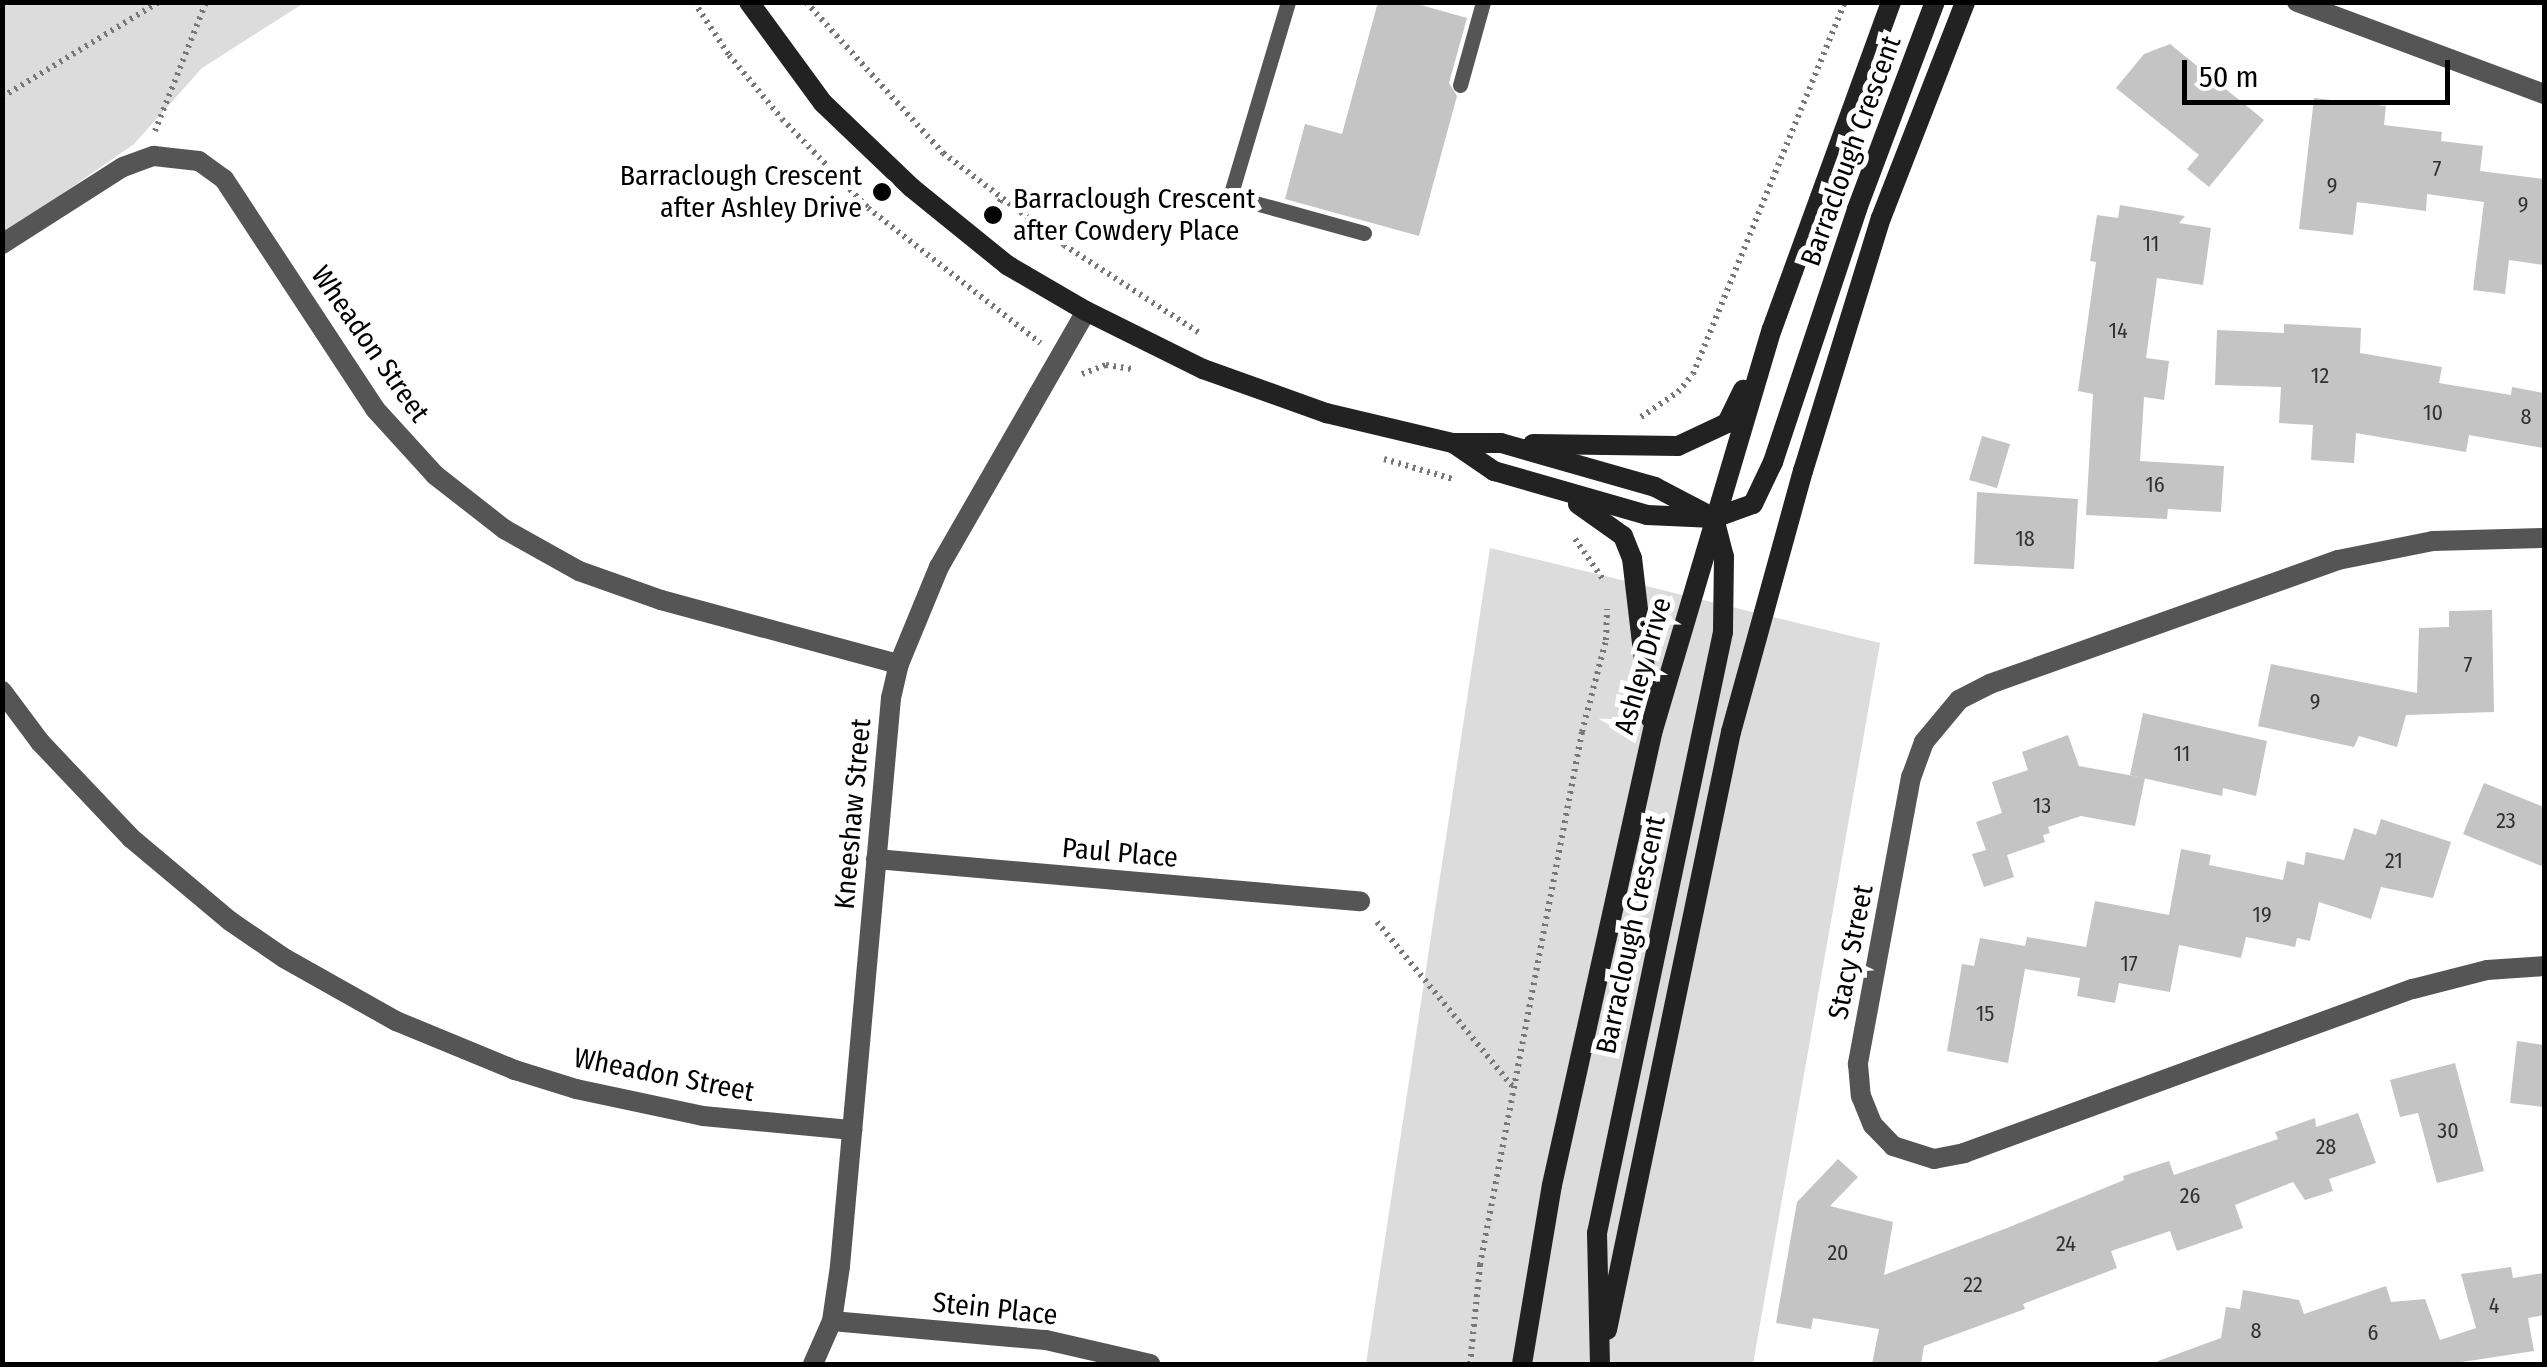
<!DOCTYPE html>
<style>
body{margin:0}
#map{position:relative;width:2547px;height:1367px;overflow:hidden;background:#fff;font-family:"Fira Sans Condensed",sans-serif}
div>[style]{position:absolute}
.green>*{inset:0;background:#dcdcdc}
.building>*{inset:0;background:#c4c4c4}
.path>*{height:6px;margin-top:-3px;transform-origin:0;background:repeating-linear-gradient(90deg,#777 0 2.5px,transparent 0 7.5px)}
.lane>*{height:15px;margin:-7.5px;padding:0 7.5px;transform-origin:7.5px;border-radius:7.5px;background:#555}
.street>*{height:20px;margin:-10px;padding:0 10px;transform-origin:10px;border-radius:10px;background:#555}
.secondary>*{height:20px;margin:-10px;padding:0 10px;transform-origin:10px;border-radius:10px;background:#222}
.dots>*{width:28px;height:28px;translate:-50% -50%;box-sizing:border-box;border:5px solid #fff;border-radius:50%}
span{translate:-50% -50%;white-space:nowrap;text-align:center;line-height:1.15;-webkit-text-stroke:10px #fff;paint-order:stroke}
.number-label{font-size:22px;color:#313131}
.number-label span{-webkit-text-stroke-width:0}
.street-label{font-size:28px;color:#000}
.poi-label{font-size:28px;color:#000}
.right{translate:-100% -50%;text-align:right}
.left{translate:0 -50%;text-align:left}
.frame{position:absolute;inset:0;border:5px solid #000;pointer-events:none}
.scale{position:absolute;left:2182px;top:60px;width:268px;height:45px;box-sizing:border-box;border:5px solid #000;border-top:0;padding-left:12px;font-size:30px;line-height:35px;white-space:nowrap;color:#000;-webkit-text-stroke:8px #fff;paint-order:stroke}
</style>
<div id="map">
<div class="green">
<i style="clip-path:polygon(3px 3px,304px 3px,202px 68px,134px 144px,3px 235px)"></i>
<i style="clip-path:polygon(1490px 548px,1880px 643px,1753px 1364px,1366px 1364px)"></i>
</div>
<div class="building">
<i style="clip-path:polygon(1378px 2px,1410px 2px,1467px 18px,1449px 83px,1457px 96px,1419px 236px,1285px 199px,1305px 124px,1342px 134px)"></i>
<i style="clip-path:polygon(2170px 44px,2264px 120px,2209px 187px,2187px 169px,2199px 155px,2116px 88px,2144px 54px)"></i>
<i style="clip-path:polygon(2314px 98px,2386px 106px,2384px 125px,2442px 132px,2441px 141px,2483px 146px,2480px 171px,2544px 179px,2544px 265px,2509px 260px,2505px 294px,2473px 290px,2484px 202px,2427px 194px,2426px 211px,2357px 202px,2353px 235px,2299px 229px)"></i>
<i style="clip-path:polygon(2120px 205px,2185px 216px,2179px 223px,2211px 228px,2203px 285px,2157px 278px,2146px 358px,2169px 361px,2164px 400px,2144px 397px,2140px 461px,2224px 466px,2221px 512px,2168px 509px,2167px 519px,2086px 515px,2093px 394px,2078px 391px,2096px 262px,2090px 261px,2097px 215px,2118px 218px)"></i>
<i style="clip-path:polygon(2284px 324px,2361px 328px,2360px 353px,2442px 367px,2439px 383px,2511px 395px,2512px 387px,2544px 393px,2544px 448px,2469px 435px,2466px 452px,2356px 433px,2354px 463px,2311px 460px,2313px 425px,2279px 423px,2281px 387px,2215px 385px,2217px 330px,2284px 333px)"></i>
<i style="clip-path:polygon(1982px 436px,2010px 444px,1997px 488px,1969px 480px)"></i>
<i style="clip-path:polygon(1977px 492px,2078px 499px,2074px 569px,1974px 564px)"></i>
<i style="clip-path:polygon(2492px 610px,2494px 712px,2406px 715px,2397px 747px,2359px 736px,2354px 747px,2258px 726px,2271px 664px,2417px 693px,2419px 628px,2449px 627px,2449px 611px)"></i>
<i style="clip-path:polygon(2143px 713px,2267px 741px,2256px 796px,2223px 788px,2222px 796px,2130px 775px)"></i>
<i style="clip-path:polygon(2068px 735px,2079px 766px,2145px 778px,2135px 826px,2081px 816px,2048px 827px,2050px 833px,2043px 835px,2045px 842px,2007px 855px,2014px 877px,1984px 887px,1972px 854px,1986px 850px,1976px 822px,2002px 813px,1992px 782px,2028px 770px,2022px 752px)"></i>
<i style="clip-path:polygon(2484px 783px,2544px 807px,2544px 867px,2463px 834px)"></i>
<i style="clip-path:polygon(2381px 819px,2451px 842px,2433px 898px,2381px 887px,2371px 919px,2319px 902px,2310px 941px,2297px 938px,2295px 947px,2246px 937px,2241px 958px,2179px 945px,2170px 992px,2119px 983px,2115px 1003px,2077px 996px,2080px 978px,2025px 969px,2008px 1063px,1947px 1051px,1962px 964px,1974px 966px,1980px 938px,2025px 946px,2027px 937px,2086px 947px,2095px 901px,2169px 915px,2181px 849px,2211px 855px,2209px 865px,2283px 880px,2287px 861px,2304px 865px,2306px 852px,2344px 860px,2354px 828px,2376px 835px)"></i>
<i style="clip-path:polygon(2517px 1041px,2544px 1045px,2544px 1107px,2510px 1103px)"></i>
<i style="clip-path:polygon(2455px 1063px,2484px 1171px,2437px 1183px,2418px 1113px,2400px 1117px,2390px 1080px)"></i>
<i style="clip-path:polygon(2358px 1113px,2376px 1163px,2329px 1179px,2333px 1191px,2305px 1200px,2293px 1182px,2235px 1205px,2243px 1228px,2177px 1251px,2170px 1231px,2111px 1251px,2117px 1268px,2023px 1304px,2025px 1309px,1924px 1346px,1921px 1364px,1872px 1364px,1879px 1329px,1813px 1318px,1811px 1329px,1776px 1323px,1797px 1202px,1838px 1159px,1858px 1177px,1830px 1206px,1893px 1222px,1884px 1275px,2007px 1228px,2124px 1180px,2123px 1176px,2169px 1161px,2174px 1175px,2278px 1139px,2275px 1132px,2315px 1118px,2316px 1127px)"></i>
<i style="clip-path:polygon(2511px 1267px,2513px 1278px,2544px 1273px,2544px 1315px,2528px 1318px,2534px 1351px,2449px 1364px,2158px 1364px,2158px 1361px,2221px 1338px,2226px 1307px,2240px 1309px,2243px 1290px,2299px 1300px,2304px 1314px,2386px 1286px,2391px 1302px,2425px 1299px,2440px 1340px,2476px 1328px,2461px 1274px)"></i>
</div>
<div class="path">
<i style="left:694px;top:2px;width:64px;rotate:56.6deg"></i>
<i style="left:729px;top:55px;width:83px;rotate:50.4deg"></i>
<i style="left:782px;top:119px;width:124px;rotate:46deg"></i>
<i style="left:868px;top:208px;width:219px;rotate:38.1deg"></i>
<i style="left:806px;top:2px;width:204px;rotate:47.8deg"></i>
<i style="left:943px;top:153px;width:152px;rotate:37.2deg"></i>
<i style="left:1064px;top:245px;width:163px;rotate:33deg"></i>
<i style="left:2px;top:97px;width:184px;rotate:-31.2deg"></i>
<i style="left:155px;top:131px;width:139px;rotate:-68.4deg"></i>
<i style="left:986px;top:211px;width:5px;rotate:37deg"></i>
<i style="left:990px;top:214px;width:18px;rotate:-52deg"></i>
<i style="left:1082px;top:374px;width:26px;rotate:-21deg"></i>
<i style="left:1106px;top:365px;width:26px;rotate:9deg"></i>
<i style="left:1641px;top:417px;width:45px;rotate:-34deg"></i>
<i style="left:1678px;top:392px;width:23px;rotate:-50deg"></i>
<i style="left:1693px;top:374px;width:402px;rotate:-67.8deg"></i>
<i style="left:1384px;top:459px;width:72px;rotate:16.2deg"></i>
<i style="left:1575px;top:539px;width:52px;rotate:55.1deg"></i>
<i style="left:1377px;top:922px;width:212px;rotate:50.5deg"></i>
<i style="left:1470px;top:1364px;width:100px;rotate:-84.2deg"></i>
<i style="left:1480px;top:1265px;width:543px;rotate:-79.17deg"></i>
<i style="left:1582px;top:732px;width:95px;rotate:-75.4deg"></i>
<i style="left:1606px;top:640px;width:31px;rotate:-88deg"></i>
</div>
<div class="lane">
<i style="left:1288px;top:2px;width:202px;rotate:106.6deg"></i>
<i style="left:1230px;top:196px;width:139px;rotate:15.4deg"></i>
<i style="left:1460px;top:85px;width:86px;rotate:-74.5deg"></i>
</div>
<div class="street">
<i style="left:2297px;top:2px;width:264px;rotate:20.4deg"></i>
<i style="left:2px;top:244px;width:143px;rotate:-32.5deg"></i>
<i style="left:123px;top:167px;width:33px;rotate:-20deg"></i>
<i style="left:154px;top:156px;width:45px;rotate:6.3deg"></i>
<i style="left:199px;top:161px;width:31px;rotate:36deg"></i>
<i style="left:224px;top:179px;width:275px;rotate:56.7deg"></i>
<i style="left:375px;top:409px;width:89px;rotate:47.7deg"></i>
<i style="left:435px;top:475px;width:88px;rotate:38deg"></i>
<i style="left:504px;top:529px;width:86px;rotate:29.2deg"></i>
<i style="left:579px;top:571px;width:87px;rotate:19.5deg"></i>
<i style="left:661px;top:600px;width:246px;rotate:15.1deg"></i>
<i style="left:2544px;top:538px;width:111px;rotate:178.5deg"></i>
<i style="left:2433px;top:541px;width:97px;rotate:168.7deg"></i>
<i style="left:2338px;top:560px;width:369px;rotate:160.4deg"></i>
<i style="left:1990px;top:684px;width:35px;rotate:153deg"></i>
<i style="left:1959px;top:700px;width:55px;rotate:129.8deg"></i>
<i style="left:1924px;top:742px;width:37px;rotate:110deg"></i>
<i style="left:1911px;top:777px;width:292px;rotate:100.5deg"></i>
<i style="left:1858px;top:1064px;width:32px;rotate:85deg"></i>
<i style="left:1861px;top:1096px;width:31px;rotate:68deg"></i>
<i style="left:1873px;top:1125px;width:29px;rotate:46deg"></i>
<i style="left:1893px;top:1146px;width:43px;rotate:17.6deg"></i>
<i style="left:1934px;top:1159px;width:31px;rotate:-11deg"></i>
<i style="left:1964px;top:1153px;width:478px;rotate:-20.1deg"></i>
<i style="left:2413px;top:989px;width:76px;rotate:-14.4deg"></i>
<i style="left:2487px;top:970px;width:57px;rotate:-4deg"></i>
<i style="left:2px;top:691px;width:64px;rotate:53.3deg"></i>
<i style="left:40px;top:742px;width:132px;rotate:46.5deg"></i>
<i style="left:131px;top:838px;width:129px;rotate:40deg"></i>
<i style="left:230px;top:921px;width:65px;rotate:34.4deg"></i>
<i style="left:284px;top:958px;width:129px;rotate:29.4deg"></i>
<i style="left:396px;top:1021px;width:129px;rotate:22.4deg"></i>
<i style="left:515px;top:1070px;width:64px;rotate:17.3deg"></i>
<i style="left:576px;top:1089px;width:130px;rotate:12deg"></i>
<i style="left:703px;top:1116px;width:150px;rotate:5.4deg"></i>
<i style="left:876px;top:859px;width:486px;rotate:5deg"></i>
<i style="left:832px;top:1321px;width:215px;rotate:5.1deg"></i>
<i style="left:1046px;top:1340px;width:107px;rotate:13deg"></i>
<i style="left:813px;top:1364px;width:47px;rotate:-66.2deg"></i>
<i style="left:832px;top:1321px;width:56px;rotate:-81.7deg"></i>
<i style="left:840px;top:1266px;width:570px;rotate:-84.87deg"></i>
<i style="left:891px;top:698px;width:35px;rotate:-77deg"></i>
<i style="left:899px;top:664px;width:105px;rotate:-67.6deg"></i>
<i style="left:939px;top:567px;width:295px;rotate:-60.1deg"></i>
</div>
<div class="secondary">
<i style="left:749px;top:2px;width:125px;rotate:53.8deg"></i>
<i style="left:823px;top:103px;width:123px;rotate:43.7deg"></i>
<i style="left:912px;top:188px;width:122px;rotate:39deg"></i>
<i style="left:1007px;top:265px;width:91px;rotate:30.2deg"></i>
<i style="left:1086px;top:311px;width:131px;rotate:26.4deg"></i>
<i style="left:1203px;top:369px;width:131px;rotate:19.7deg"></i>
<i style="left:1326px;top:413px;width:130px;rotate:13.3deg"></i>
<i style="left:1453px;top:443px;width:48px"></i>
<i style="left:1501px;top:443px;width:160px;rotate:15.9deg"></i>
<i style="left:1655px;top:487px;width:67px;rotate:27.7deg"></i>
<i style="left:1714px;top:518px;width:40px;rotate:75.6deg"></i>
<i style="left:1724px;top:557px;width:75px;rotate:90.8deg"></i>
<i style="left:1723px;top:632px;width:614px;rotate:101.84deg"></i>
<i style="left:1597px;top:1233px;width:131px;rotate:88.7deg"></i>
<i style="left:1453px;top:443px;width:50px;rotate:34.3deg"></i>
<i style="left:1494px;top:471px;width:159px;rotate:16deg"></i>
<i style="left:1647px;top:515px;width:67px;rotate:2.6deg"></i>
<i style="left:1714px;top:518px;width:41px;rotate:-19.7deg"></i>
<i style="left:1753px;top:504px;width:47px;rotate:-64.5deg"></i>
<i style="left:1773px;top:462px;width:267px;rotate:-71.6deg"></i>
<i style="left:1857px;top:209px;width:221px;rotate:-69.4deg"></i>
<i style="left:1533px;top:444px;width:145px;rotate:0.8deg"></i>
<i style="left:1678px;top:446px;width:54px;rotate:-25.1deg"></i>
<i style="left:1727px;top:423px;width:37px;rotate:-64deg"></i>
<i style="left:1578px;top:504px;width:55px;rotate:35.4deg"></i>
<i style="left:1623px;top:536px;width:24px;rotate:68deg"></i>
<i style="left:1632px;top:558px;width:162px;rotate:83.3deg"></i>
<i style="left:1607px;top:1330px;width:611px;rotate:-78.29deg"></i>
<i style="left:1731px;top:732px;width:271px;rotate:-74.6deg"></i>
<i style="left:1803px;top:471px;width:265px;rotate:-72.9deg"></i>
<i style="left:1881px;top:218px;width:232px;rotate:-68.7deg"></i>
<i style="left:1522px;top:1364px;width:181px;rotate:-80.5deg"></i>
<i style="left:1552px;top:1185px;width:466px;rotate:-77.5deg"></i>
<i style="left:1653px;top:730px;width:418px;rotate:-73.5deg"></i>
<i style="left:1772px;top:329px;width:348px;rotate:-70deg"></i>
</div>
<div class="dots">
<i style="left:882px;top:192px;background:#000"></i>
<i style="left:993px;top:215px;background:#000"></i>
</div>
<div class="number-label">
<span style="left:2437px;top:169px">7</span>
<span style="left:2332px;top:186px">9</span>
<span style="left:2523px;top:205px">9</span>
<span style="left:2151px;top:244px">11</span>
<span style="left:2118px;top:331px">14</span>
<span style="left:2320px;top:376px">12</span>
<span style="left:2433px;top:413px">10</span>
<span style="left:2526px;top:417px">8</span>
<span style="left:2155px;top:485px">16</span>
<span style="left:2025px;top:539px">18</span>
<span style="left:2468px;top:665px">7</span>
<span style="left:2315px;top:702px">9</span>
<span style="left:2182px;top:754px">11</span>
<span style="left:2042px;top:806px">13</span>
<span style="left:2506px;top:821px">23</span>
<span style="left:2394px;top:861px">21</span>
<span style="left:2262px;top:915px">19</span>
<span style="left:2129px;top:964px">17</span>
<span style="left:1985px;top:1014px">15</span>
<span style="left:2448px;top:1131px">30</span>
<span style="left:2326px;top:1147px">28</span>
<span style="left:2190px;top:1196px">26</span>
<span style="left:2066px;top:1244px">24</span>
<span style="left:1838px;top:1253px">20</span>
<span style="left:1973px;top:1285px">22</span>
<span style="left:2494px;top:1306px">4</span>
<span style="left:2256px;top:1331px">8</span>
<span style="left:2373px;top:1333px">6</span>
</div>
<div class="street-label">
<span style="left:1851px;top:151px;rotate:-70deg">Barraclough Crescent</span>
<span style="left:370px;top:344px;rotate:55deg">Wheadon Street</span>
<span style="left:1643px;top:666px;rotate:-74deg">Ashley Drive</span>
<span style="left:853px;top:814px;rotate:-85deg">Kneeshaw Street</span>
<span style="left:1120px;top:853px;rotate:5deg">Paul Place</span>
<span style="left:1631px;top:935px;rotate:-78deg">Barraclough Crescent</span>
<span style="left:1851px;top:952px;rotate:-79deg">Stacy Street</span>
<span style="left:664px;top:1075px;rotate:11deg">Wheadon Street</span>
<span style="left:995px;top:1309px;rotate:6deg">Stein Place</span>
</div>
<div class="poi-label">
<span class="right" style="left:862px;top:192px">Barraclough Crescent<br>after Ashley Drive</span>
<span class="left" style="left:1013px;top:215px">Barraclough Crescent<br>after Cowdery Place</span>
</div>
<div class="frame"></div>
<div class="scale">50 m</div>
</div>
